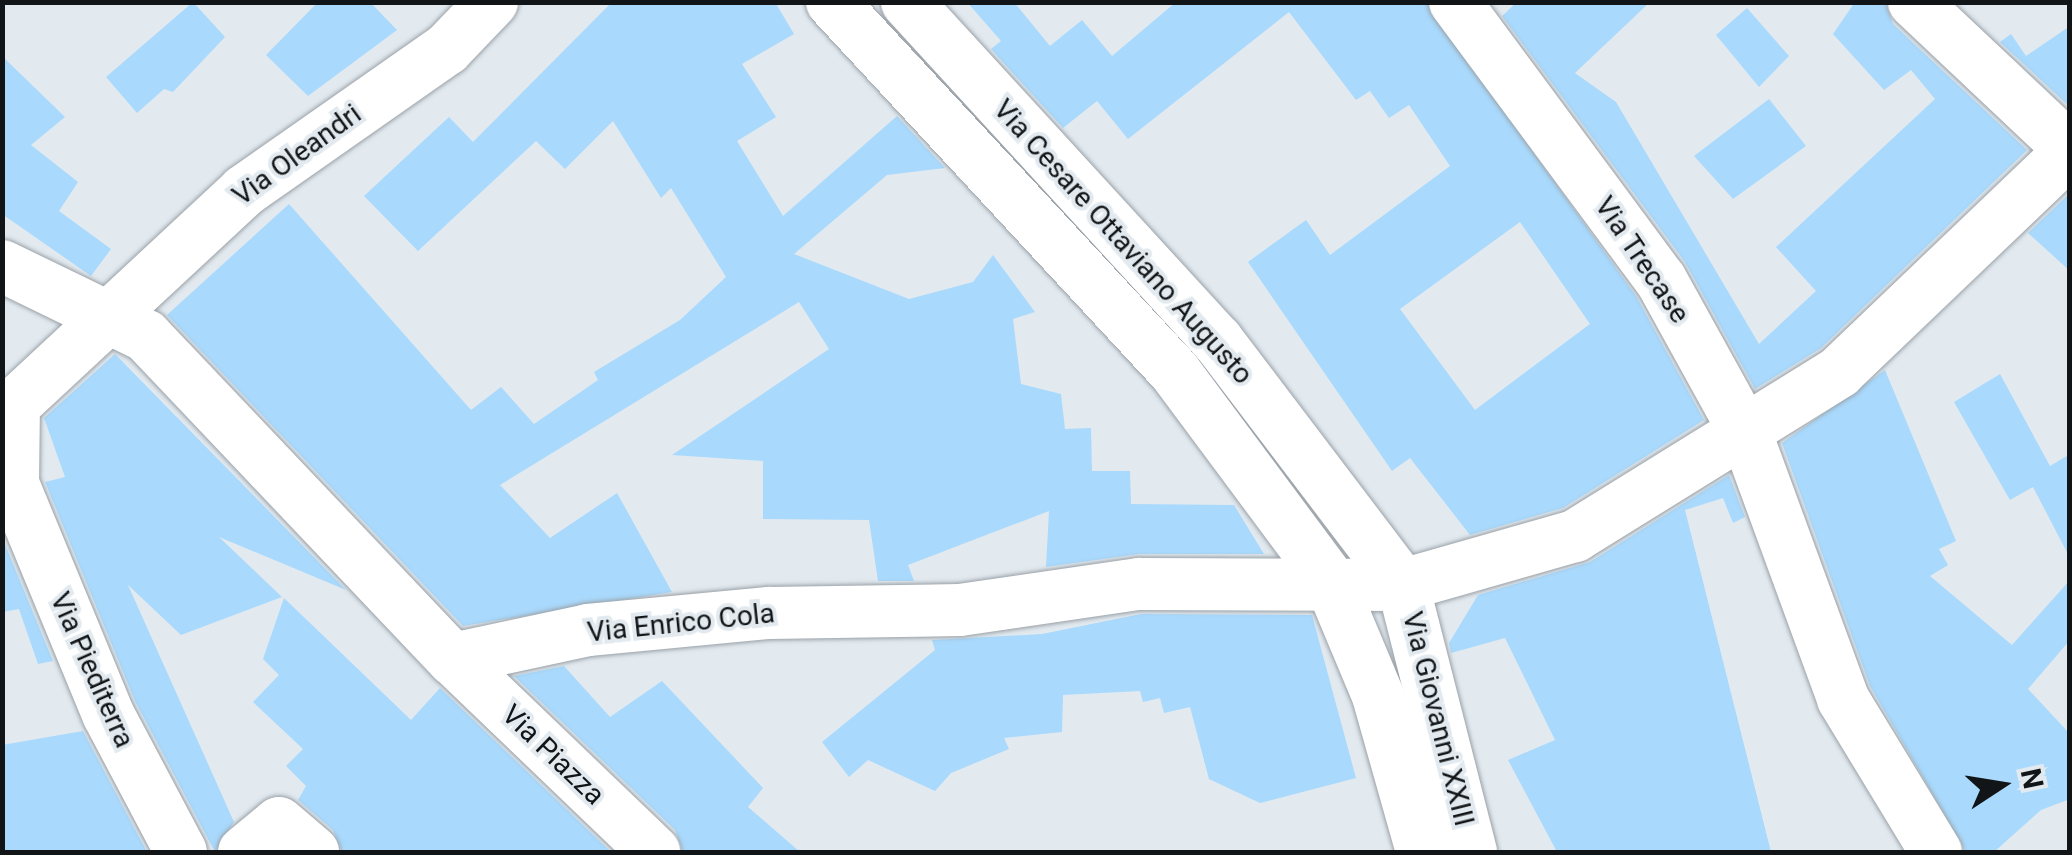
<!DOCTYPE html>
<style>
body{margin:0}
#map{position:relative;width:2072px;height:855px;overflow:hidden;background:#e2eaf0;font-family:Roboto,sans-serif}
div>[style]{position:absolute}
.building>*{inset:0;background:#a9d9fc}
.roads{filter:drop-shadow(0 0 2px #9aa1a7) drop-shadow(0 0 2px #9aa1a7)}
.street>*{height:52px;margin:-26px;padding:0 26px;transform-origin:26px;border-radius:26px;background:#fff}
span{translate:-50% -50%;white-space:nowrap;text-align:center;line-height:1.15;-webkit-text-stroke:8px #e2eaf0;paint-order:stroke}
.street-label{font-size:28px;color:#121517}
.frame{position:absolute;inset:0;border:5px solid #121517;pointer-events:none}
.north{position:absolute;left:1952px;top:735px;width:100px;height:100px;-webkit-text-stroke:8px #e2eaf0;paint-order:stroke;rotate:78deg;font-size:28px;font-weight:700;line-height:40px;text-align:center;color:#121517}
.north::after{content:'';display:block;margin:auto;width:35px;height:45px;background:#121517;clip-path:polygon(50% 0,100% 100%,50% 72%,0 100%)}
</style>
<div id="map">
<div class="building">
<i style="clip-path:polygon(193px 2px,225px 37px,173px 92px,164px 89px,137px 113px,106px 77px)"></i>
<i style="clip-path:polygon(318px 2px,370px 2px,397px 30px,308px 96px,266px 55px)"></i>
<i style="clip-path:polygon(612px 2px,775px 2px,794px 34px,742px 64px,776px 117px,737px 141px,783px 216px,897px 116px,945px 168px,887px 175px,794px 254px,909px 299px,973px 282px,993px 255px,1035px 312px,1013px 319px,1021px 384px,1061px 394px,1065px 429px,1091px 428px,1092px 471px,1130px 471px,1131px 504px,1234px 505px,1264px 554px,1139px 554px,1046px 567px,1049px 511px,908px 565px,914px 581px,878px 581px,869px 520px,763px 519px,763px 461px,672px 455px,829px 349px,799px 302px,500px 485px,550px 538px,617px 493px,672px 592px,463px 626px,167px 315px,289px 204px,471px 410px,501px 387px,534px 424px,598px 380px,594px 372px,680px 320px,726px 277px,671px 188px,661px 198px,613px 121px,565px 169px,536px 141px,418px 251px,364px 196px,449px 117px,473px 142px)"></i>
<i style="clip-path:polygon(evenodd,967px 2px,1014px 2px,1050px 46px,1082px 20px,1112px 56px,1176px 2px,1426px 2px,1636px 296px,1704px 420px,1563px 508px,1470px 535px,1410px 458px,1392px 471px,1248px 262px,1306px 220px,1330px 255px,1450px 166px,1409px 105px,1389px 118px,1370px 91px,1356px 100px,1289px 12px,1128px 139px,1097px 101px,1063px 128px,991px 49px,1001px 41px,967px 2px,1520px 222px,1590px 324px,1475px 410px,1400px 309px,1520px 222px)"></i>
<i style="clip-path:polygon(1517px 2px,1650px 2px,1575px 73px,1616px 102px,1759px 344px,1816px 291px,1776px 247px,1935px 99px,1911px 70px,1884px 90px,1833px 34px,1855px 2px,1885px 2px,1893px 24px,2027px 150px,1821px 348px,1755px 389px,1685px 262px,1502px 16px)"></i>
<i style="clip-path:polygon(1747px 8px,1789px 56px,1759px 87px,1716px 35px)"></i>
<i style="clip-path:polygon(2070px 26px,2070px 107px,2000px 42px,2011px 34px,2026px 56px)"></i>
<i style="clip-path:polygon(2px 56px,65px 117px,31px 145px,78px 182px,59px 211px,111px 249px,91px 276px,2px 214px)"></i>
<i style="clip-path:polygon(1769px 99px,1806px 146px,1733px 199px,1694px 156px)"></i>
<i style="clip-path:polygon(2070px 193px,2070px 271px,2028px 233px)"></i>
<i style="clip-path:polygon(115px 354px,346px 590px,219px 537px,282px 597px,181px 635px,128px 585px,234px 822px,215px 852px,135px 701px,45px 482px,65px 477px,44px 418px)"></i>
<i style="clip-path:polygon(1885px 370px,1956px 541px,1939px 549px,1948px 565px,1930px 576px,2012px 645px,2070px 580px,2070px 640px,2028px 689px,2070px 734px,2070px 799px,2041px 810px,1994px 852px,1966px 852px,1870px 686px,1782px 443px)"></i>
<i style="clip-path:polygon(2000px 374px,2050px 466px,2070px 454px,2070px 558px,2033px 487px,2010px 500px,1954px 402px)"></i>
<i style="clip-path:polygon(1729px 475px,1745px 517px,1733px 523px,1723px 498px,1685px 510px,1771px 852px,1557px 852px,1508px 760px,1555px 740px,1505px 638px,1451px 653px,1449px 643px,1478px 595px,1590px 562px)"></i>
<i style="clip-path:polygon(2px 537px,53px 661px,38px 664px,19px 609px,2px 612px)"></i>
<i style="clip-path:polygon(284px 598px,411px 720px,440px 688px,611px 852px,342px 852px,333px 830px,298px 800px,306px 786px,286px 766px,303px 749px,253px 702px,279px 675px,263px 659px)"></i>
<i style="clip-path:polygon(1141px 614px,1312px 615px,1356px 778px,1260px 803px,1209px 779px,1190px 707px,1164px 713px,1160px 698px,1143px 702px,1140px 691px,1063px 695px,1062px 732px,1004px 738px,1009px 749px,951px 773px,935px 791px,868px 760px,849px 777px,822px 742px,935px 650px,932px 640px,1042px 634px)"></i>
<i style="clip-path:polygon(564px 666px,610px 717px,662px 681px,763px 788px,748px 807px,800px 852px,683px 852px,675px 830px,514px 676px)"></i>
<i style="clip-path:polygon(83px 731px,147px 852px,2px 852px,2px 745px)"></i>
</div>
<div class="roads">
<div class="street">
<i style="left:832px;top:2px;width:505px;rotate:47.17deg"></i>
<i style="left:1175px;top:372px;width:260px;rotate:53.4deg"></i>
<i style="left:1330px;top:581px;width:125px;rotate:67.3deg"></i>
<i style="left:1378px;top:696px;width:162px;rotate:74.2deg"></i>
<i style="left:907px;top:2px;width:459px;rotate:47.5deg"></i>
<i style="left:1217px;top:340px;width:308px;rotate:52.8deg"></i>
<i style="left:1403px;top:585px;width:276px;rotate:75.7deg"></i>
<i style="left:1455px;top:2px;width:346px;rotate:53.5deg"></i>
<i style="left:1661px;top:280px;width:178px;rotate:61.1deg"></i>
<i style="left:1747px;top:436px;width:280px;rotate:69.9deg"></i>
<i style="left:1843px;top:699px;width:179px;rotate:58.7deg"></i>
<i style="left:1914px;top:2px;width:214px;rotate:43.3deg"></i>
<i style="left:2px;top:266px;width:160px;rotate:25.9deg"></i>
<i style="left:146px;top:336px;width:446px;rotate:46.5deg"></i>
<i style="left:453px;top:659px;width:138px;rotate:-12.1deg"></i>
<i style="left:588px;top:630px;width:182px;rotate:-5.4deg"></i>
<i style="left:769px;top:613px;width:191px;rotate:-0.9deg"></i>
<i style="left:960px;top:610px;width:181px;rotate:-8.3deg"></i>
<i style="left:1139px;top:584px;width:264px;rotate:0.2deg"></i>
<i style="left:1403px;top:585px;width:179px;rotate:-15.9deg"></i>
<i style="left:1575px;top:536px;width:311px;rotate:-31.8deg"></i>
<i style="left:1839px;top:372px;width:320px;rotate:-43.7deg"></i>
<i style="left:453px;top:659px;width:279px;rotate:43.8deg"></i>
<i style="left:181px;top:852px;width:156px;rotate:-117.9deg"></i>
<i style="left:108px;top:714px;width:249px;rotate:-112.4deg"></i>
<i style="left:13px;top:484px;width:79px;rotate:-89.3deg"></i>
<i style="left:14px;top:405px;width:314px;rotate:-42.9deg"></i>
<i style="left:244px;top:191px;width:248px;rotate:-35deg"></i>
<i style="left:447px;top:49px;width:65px;rotate:-46.2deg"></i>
<i style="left:244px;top:852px;width:45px;rotate:-39.6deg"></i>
<i style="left:279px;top:823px;width:45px;rotate:40.5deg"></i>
</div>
</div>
<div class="street-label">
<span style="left:297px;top:155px;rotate:-36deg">Via Oleandri</span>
<span style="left:1123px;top:242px;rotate:48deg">Via Cesare Ottaviano Augusto</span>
<span style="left:1642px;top:260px;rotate:56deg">Via Trecase</span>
<span style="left:681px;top:623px;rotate:-6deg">Via Enrico Cola</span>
<span style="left:92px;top:670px;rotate:66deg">Via Piediterra</span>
<span style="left:1438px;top:719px;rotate:76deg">Via Giovanni XXIII</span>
<span style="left:553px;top:755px;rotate:44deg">Via Piazza</span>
</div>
<div class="frame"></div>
<div class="north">N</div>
</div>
